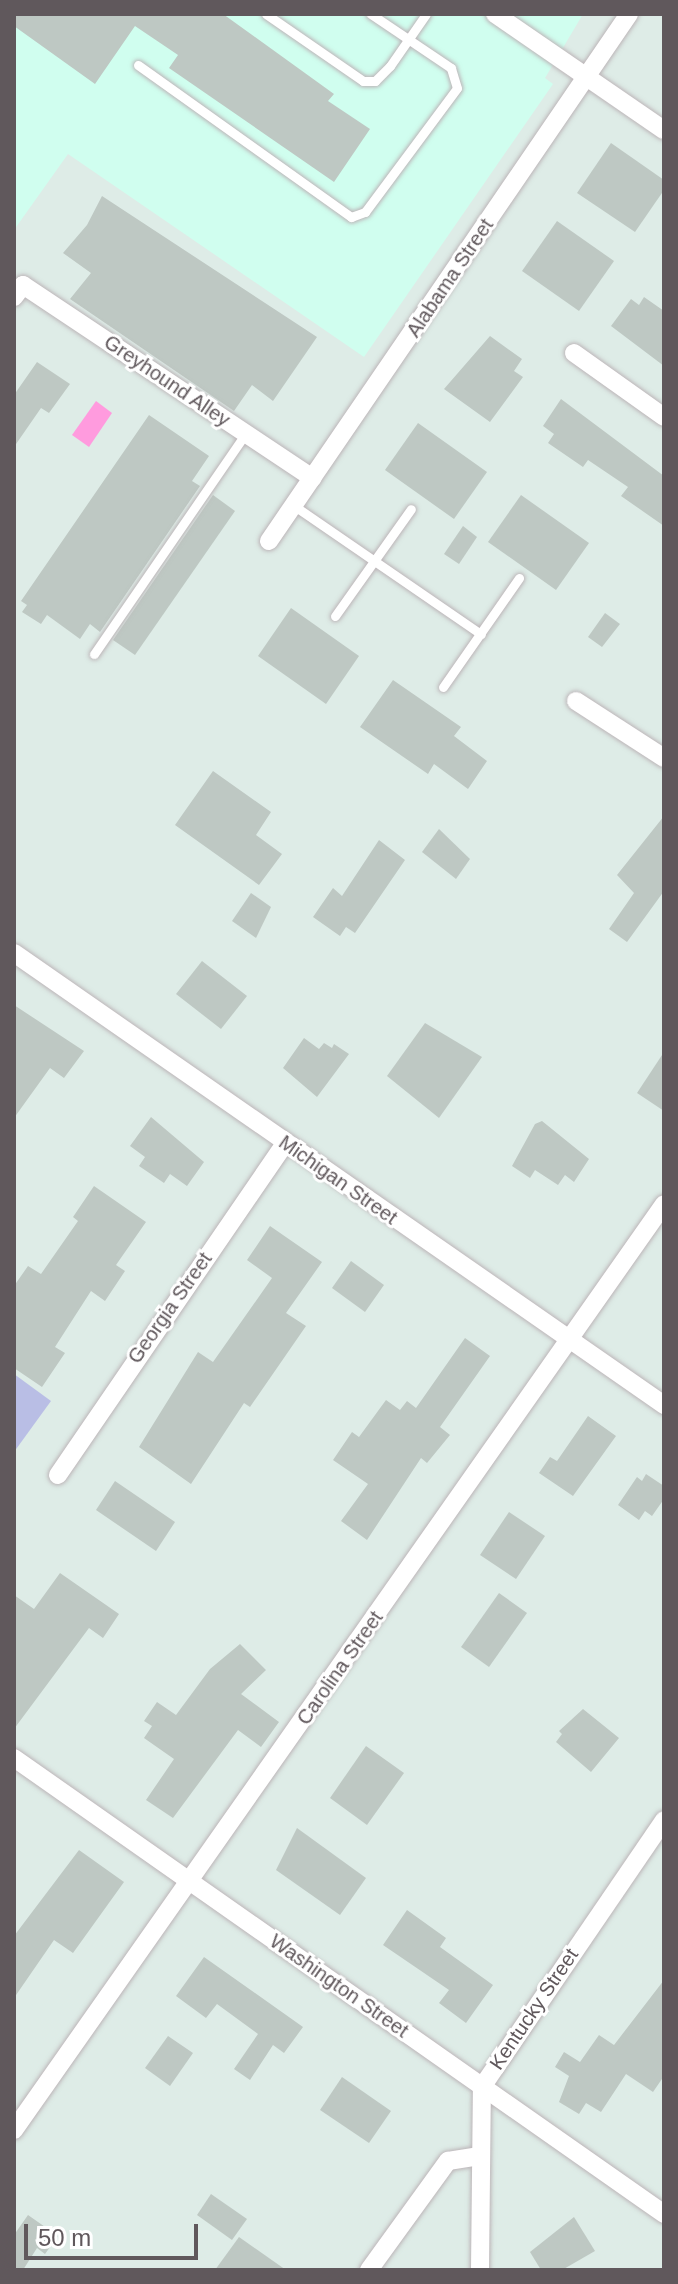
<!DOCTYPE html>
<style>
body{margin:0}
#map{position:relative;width:678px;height:2284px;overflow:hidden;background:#deece7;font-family:Arial,sans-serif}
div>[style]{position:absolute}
.commercial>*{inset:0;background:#d0feef}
.green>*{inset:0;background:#b9bee5}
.water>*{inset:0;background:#ff9bde}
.building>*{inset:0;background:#bec8c3}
.roads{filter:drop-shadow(0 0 2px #bcb5b8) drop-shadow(0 0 2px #bcb5b8)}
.service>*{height:9px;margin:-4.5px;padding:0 4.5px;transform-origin:4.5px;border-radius:4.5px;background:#fff}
.minor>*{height:18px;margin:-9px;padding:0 9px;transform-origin:9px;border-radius:9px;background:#fff}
span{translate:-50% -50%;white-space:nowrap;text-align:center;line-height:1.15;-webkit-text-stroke:6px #fff;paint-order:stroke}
.street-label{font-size:20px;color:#60585c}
.frame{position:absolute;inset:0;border:16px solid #60585c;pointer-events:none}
.scale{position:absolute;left:24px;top:2224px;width:174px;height:36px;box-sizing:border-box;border:4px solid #60585c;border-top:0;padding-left:10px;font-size:24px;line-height:28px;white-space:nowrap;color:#60585c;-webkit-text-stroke:6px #fff;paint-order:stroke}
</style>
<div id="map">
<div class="commercial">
<i style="clip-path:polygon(14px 14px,583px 14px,545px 78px,553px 84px,364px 357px,68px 154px,14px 230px)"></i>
</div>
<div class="green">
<i style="clip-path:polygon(14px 1374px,51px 1401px,14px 1452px)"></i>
</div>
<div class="water">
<i style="clip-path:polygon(96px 401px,112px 413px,89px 447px,72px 435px)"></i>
</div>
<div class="building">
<i style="clip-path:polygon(14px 14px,223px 14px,334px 94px,328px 101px,370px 129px,334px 182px,169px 68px,178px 55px,135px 26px,95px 84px,14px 26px)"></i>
<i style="clip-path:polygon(611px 143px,664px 180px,664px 190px,635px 232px,577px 193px)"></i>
<i style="clip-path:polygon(102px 196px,317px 337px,273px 401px,252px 385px,234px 411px,70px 299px,91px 273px,63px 253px,87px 225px)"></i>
<i style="clip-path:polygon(557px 221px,614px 261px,579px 311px,522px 271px)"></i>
<i style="clip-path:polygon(644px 297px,664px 311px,664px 366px,611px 326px,631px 299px,639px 305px)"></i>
<i style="clip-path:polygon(490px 336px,522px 359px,514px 371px,523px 377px,490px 422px,444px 389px)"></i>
<i style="clip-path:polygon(37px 362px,70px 384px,49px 413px,41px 408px,14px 447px,14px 395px)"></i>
<i style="clip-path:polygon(561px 399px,664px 476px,664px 526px,621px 496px,628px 487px,588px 460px,583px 467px,548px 443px,554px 434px,543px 426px)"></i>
<i style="clip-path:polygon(149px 415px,209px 456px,192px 481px,200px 486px,100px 632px,90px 624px,80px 639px,47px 615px,41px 624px,22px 612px,27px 605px,21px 601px)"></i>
<i style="clip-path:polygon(418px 423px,487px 472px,454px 519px,385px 470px)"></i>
<i style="clip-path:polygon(213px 495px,235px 511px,135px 655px,113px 640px)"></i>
<i style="clip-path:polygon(521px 495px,589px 543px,556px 590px,488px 542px)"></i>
<i style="clip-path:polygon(463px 526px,477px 537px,459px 564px,444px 554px)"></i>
<i style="clip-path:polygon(291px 608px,359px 656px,326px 704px,258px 656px)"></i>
<i style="clip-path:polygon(605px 613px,620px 624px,602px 647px,588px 637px)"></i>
<i style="clip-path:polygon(393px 680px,461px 727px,454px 736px,487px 761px,468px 789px,434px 764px,428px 774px,360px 727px)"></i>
<i style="clip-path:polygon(213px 771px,271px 812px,256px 835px,282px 854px,259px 885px,175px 825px)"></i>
<i style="clip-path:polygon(664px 816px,664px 891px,627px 942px,609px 929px,634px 893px,617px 875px)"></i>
<i style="clip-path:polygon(439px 829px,470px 859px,456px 879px,422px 852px)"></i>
<i style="clip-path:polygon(379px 840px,405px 860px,355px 933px,346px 927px,340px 936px,313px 917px,333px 888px,342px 896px)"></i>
<i style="clip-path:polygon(251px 893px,271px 907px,256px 938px,232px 921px)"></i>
<i style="clip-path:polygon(202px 961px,247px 996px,221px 1029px,176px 994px)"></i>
<i style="clip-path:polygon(14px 1005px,84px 1051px,64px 1078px,50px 1068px,14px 1118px)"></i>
<i style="clip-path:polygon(425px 1023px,482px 1057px,439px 1118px,387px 1076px)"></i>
<i style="clip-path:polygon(304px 1038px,319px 1049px,324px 1043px,332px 1048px,334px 1044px,349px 1054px,317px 1097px,283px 1068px)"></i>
<i style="clip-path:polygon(664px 1052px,664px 1111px,637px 1093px)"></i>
<i style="clip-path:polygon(151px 1117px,204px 1162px,187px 1186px,170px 1174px,164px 1183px,139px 1166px,145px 1157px,130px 1146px)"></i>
<i style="clip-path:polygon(542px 1121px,589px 1159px,574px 1182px,565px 1175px,558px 1185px,535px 1170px,530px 1178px,512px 1166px,535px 1124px)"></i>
<i style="clip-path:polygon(94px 1186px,146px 1222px,116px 1265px,125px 1271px,105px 1301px,91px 1291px,55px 1347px,65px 1353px,42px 1387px,14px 1368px,14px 1286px,28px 1266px,41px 1274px,78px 1221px,73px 1217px)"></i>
<i style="clip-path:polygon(270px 1226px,322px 1262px,286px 1313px,306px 1326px,250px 1407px,244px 1403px,191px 1484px,139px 1447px,198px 1352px,213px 1362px,272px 1278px,247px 1260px)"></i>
<i style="clip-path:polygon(351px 1261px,384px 1285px,365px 1312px,332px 1288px)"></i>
<i style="clip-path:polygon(465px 1338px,490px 1356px,440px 1427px,450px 1435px,427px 1463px,421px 1458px,367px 1540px,341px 1521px,368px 1484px,333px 1460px,352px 1432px,359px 1437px,386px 1400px,400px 1410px,407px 1401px,416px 1408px)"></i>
<i style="clip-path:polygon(588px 1416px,616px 1436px,573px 1496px,539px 1473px,550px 1457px,557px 1461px)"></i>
<i style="clip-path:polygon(646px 1474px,664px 1486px,664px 1499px,652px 1516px,645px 1511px,639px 1520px,618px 1505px,637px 1477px,642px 1481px)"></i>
<i style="clip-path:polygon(115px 1481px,175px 1522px,156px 1551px,96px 1510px)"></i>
<i style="clip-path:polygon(509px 1512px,545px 1536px,516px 1579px,480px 1555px)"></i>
<i style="clip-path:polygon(60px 1573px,119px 1614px,103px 1638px,89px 1628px,14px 1729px,14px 1595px,34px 1609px)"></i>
<i style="clip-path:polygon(499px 1593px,527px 1613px,489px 1667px,461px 1647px)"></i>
<i style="clip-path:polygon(240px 1644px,266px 1670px,241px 1694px,279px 1722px,261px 1747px,238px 1730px,173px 1818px,146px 1800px,174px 1759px,144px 1738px,152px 1726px,144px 1721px,157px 1702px,176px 1715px,210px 1669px)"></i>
<i style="clip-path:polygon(583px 1709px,619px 1738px,591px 1772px,556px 1742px,562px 1734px,559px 1731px)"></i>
<i style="clip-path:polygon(366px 1746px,404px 1773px,367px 1825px,330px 1798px)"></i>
<i style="clip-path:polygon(297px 1828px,366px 1878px,340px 1915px,276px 1870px)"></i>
<i style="clip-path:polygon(79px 1850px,124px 1882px,73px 1953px,54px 1940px,14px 1998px,14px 1936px)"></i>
<i style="clip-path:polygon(407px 1910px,446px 1938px,440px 1947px,493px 1985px,466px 2023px,439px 2003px,449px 1990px,383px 1945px)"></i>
<i style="clip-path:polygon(204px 1957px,303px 2027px,284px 2053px,273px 2045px,250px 2080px,234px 2069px,258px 2034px,217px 2004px,206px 2018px,176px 1996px)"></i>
<i style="clip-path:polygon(664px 1980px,664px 2076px,653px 2092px,626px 2074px,601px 2112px,586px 2103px,579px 2114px,559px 2102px,569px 2076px,555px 2067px,564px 2052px,580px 2062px,599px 2035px,614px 2045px)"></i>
<i style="clip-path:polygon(168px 2036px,193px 2053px,170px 2086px,145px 2068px)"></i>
<i style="clip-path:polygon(342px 2077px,391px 2111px,369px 2143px,320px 2110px)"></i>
<i style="clip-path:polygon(211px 2194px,247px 2219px,232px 2240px,197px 2215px)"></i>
<i style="clip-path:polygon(28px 2215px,58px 2236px,45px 2254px,37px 2248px,23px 2270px,14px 2270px,14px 2235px)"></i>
<i style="clip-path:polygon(574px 2217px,595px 2251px,562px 2270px,541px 2270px,530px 2252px)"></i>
<i style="clip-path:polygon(239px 2237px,286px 2270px,215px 2270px)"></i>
</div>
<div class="roads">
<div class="service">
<i style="left:266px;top:14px;width:118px;rotate:34.6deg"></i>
<i style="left:363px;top:81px;width:12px"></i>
<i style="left:375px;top:81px;width:21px;rotate:-45deg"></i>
<i style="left:390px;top:66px;width:63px;rotate:-55.3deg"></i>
<i style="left:138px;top:65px;width:262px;rotate:35.5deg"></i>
<i style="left:351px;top:217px;width:15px;rotate:-20deg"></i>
<i style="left:365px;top:212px;width:154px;rotate:-53.4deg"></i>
<i style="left:457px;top:88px;width:21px;rotate:-107deg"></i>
<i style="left:451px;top:68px;width:97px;rotate:-146deg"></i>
<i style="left:293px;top:505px;width:228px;rotate:34.5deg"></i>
<i style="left:335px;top:616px;width:131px;rotate:-54.6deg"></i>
<i style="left:94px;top:654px;width:268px;rotate:-55.5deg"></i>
<i style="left:443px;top:687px;width:133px;rotate:-55.1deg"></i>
</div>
<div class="minor">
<i style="left:495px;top:14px;width:205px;rotate:34.5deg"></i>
<i style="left:14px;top:297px;width:15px;rotate:-53deg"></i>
<i style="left:23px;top:285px;width:348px;rotate:33.7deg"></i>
<i style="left:574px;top:353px;width:110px;rotate:35.4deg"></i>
<i style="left:269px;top:541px;width:638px;rotate:-55.66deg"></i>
<i style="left:576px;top:701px;width:105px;rotate:32.9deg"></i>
<i style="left:14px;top:953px;width:792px;rotate:34.81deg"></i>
<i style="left:58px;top:1475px;width:402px;rotate:-55.6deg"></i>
<i style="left:14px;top:1758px;width:794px;rotate:35.05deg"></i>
<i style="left:14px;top:2130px;width:1131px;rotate:-54.93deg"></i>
<i style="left:369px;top:2270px;width:135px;rotate:-54.1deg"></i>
<i style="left:448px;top:2161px;width:32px;rotate:-9deg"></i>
<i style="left:480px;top:2270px;width:183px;rotate:-89.4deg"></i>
<i style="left:482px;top:2087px;width:323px;rotate:-55.7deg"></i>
</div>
</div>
<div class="street-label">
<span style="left:450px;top:278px;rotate:-56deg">Alabama Street</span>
<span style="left:167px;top:381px;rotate:34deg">Greyhound Alley</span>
<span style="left:338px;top:1180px;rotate:35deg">Michigan Street</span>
<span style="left:170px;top:1308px;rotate:-55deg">Georgia Street</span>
<span style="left:340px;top:1668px;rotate:-55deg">Carolina Street</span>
<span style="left:339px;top:1986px;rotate:35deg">Washington Street</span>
<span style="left:534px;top:2009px;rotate:-56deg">Kentucky Street</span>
</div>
<div class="frame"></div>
<div class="scale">50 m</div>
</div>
